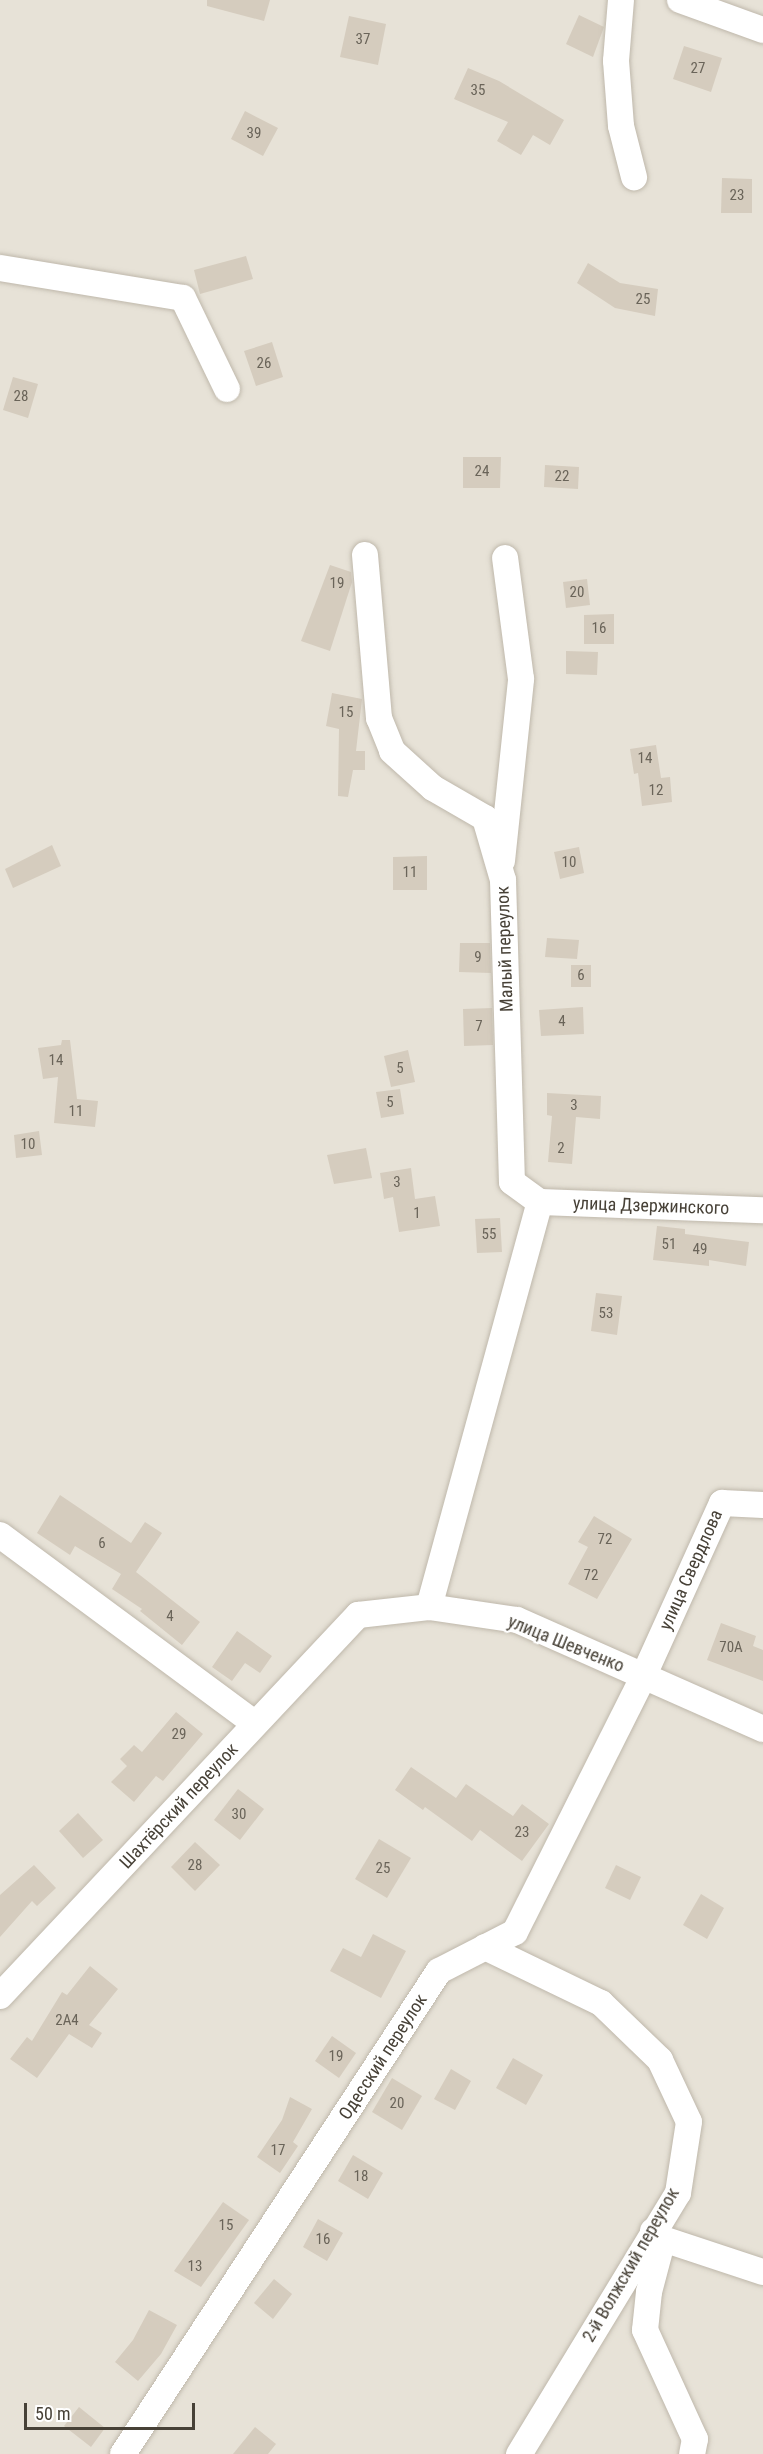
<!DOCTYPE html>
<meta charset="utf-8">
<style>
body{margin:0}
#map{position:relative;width:763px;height:2454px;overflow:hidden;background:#f3f0e8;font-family:"Roboto Condensed",sans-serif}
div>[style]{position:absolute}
.residential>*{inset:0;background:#e7e2d7}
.building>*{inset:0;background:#d5ccbe}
.roads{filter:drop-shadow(0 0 2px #bfb8ab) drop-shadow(0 0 2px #bfb8ab)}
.minor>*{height:26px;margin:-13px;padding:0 13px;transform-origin:13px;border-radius:13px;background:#fff}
span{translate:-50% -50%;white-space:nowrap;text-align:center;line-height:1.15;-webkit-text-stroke:4.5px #fff;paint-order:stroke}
.number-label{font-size:15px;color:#6a6459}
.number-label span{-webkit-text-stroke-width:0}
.street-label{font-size:18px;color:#474137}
.scale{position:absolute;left:24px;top:2403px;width:171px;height:27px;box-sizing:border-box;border:3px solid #474137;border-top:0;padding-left:8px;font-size:18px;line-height:21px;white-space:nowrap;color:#474137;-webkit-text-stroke:4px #fff;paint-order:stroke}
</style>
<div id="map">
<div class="residential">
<i style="clip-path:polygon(0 0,763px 0,763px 2454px,0 2454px)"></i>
</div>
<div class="building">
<i style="clip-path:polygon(207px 0,270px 0,264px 21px,207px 6px)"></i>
<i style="clip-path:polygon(579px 15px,604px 27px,593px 57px,566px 44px)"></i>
<i style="clip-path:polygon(349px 16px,386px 24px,378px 65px,340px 57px)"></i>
<i style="clip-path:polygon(684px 46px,722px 58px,711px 92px,673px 79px)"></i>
<i style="clip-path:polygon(468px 68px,499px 81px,564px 120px,550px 145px,533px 135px,521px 155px,497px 141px,508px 122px,454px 99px)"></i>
<i style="clip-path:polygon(245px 111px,278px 128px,263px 156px,231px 139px)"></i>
<i style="clip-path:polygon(722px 178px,752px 179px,752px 213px,721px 213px)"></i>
<i style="clip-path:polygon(246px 256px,253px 279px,200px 294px,194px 270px)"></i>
<i style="clip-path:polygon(588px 263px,620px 283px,658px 289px,655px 316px,615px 308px,577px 283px)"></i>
<i style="clip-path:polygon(272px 342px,283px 377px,256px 386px,244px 351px)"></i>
<i style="clip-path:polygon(13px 377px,38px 384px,28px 418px,3px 410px)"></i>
<i style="clip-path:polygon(463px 457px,501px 457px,500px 488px,463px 488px)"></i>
<i style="clip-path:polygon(545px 465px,579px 467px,578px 489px,544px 487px)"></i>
<i style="clip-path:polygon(330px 565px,351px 572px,352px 582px,330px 651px,301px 641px)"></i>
<i style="clip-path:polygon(587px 579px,590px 605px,566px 608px,563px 582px)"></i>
<i style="clip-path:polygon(614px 614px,614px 644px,584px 644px,584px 615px)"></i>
<i style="clip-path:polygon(566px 651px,598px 652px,597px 675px,566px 674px)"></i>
<i style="clip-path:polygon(332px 693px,362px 699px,356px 751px,365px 751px,365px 770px,353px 770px,348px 797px,338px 796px,339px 729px,326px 726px)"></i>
<i style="clip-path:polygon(656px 745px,661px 778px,670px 777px,672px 802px,642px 806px,638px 773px,634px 774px,630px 749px)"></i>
<i style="clip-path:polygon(52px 845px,61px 866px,13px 888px,5px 869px)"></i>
<i style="clip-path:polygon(579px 847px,584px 873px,560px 879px,554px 852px)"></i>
<i style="clip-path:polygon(427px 856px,427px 890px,393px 890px,393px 857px)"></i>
<i style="clip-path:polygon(547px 938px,579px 940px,577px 959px,545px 957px)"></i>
<i style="clip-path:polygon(460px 943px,490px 943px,491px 973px,459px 972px)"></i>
<i style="clip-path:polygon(571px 965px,591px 965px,591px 987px,571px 987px)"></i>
<i style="clip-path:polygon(583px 1007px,584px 1034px,541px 1036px,539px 1010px)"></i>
<i style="clip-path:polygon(492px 1008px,493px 1045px,464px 1046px,463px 1009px)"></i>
<i style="clip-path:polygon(62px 1040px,70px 1040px,77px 1099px,98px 1101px,95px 1127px,54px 1123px,58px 1077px,43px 1079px,38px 1048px,61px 1045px)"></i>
<i style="clip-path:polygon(408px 1050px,415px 1082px,391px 1087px,384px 1056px)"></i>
<i style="clip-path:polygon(400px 1089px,404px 1114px,381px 1118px,376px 1092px)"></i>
<i style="clip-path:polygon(547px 1093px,601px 1096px,600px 1119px,576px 1117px,572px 1164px,548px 1162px,552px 1116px,547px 1115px)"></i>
<i style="clip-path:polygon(39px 1131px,42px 1155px,16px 1158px,14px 1135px)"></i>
<i style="clip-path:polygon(366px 1148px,372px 1178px,334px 1184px,327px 1155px)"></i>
<i style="clip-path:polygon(411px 1168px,415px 1199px,435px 1196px,440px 1226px,399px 1232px,393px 1197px,384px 1199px,380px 1173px)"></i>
<i style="clip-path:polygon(500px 1218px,502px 1252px,477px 1253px,475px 1219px)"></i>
<i style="clip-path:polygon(657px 1226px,685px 1229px,685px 1234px,749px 1242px,746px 1266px,709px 1260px,709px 1266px,653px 1260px)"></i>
<i style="clip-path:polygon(596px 1293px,622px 1296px,617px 1335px,591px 1331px)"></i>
<i style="clip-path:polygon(60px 1495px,131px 1543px,145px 1522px,162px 1533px,136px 1572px,200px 1622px,182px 1645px,140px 1611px,142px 1609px,112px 1589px,121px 1574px,75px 1546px,70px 1555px,37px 1533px)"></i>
<i style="clip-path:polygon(594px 1516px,632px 1539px,597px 1599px,568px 1584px,588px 1547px,578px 1542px)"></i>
<i style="clip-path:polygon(721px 1623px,756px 1636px,753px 1646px,763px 1650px,763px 1681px,707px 1660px)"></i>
<i style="clip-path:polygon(237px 1631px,272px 1656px,260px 1673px,245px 1663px,232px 1681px,212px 1667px)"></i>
<i style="clip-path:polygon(176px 1712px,203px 1734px,163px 1781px,156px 1776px,134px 1802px,111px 1782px,127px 1766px,120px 1759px,134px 1745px,142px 1752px)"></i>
<i style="clip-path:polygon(411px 1767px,456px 1798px,466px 1784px,513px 1816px,522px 1804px,549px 1824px,522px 1861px,480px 1830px,472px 1841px,425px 1807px,423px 1810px,395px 1790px)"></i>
<i style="clip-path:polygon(238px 1789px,264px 1809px,240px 1840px,214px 1820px)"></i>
<i style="clip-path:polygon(78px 1813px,103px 1840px,83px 1858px,59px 1831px)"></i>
<i style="clip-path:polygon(379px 1839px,411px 1858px,387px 1898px,355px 1879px)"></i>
<i style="clip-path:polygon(195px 1842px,220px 1865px,195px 1891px,171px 1867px)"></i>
<i style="clip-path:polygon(34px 1865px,56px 1888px,37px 1906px,32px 1901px,0 1937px,0 1895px)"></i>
<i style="clip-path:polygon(616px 1865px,641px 1877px,630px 1900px,605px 1888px)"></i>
<i style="clip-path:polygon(701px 1894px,724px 1908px,707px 1939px,683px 1925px)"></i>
<i style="clip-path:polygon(373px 1934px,406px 1951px,381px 1998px,330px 1971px,343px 1948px,361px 1957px)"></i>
<i style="clip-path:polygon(90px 1966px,118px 1989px,89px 2025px,102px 2033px,92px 2048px,69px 2034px,37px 2078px,10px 2059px,27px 2037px,32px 2041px,62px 1992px,67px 1995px)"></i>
<i style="clip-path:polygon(332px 2036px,356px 2053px,339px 2078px,315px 2061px)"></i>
<i style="clip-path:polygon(513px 2058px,543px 2075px,526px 2105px,496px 2088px)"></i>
<i style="clip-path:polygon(451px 2069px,471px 2081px,455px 2110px,434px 2099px)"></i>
<i style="clip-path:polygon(392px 2078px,422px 2096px,402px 2130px,372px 2112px)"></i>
<i style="clip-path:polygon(290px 2097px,312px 2109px,293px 2142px,298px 2146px,280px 2173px,257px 2157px,282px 2120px)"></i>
<i style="clip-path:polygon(353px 2155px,383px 2173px,368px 2199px,338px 2181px)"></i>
<i style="clip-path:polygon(223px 2202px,249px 2220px,201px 2287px,174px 2271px)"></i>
<i style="clip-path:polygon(318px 2219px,343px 2233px,327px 2261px,303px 2247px)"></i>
<i style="clip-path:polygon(274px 2279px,292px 2294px,273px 2319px,254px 2303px)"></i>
<i style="clip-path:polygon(149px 2310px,177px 2325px,161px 2354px,138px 2381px,115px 2362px,133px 2340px)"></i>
<i style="clip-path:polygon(79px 2407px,105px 2428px,91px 2447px,64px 2426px)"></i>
<i style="clip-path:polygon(255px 2427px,276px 2444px,268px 2454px,233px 2454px)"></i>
</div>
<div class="roads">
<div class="minor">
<i style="left:621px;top:0;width:61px;rotate:94.7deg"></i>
<i style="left:616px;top:61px;width:65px;rotate:85.6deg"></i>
<i style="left:621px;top:126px;width:53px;rotate:75.7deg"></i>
<i style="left:680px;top:0;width:88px;rotate:19.9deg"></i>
<i style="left:0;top:268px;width:185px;rotate:9.3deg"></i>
<i style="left:183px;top:298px;width:101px;rotate:64.2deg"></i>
<i style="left:365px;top:555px;width:164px;rotate:85.1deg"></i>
<i style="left:379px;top:718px;width:35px;rotate:68deg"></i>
<i style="left:392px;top:751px;width:55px;rotate:42.1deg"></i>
<i style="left:433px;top:788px;width:60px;rotate:30deg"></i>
<i style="left:485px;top:818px;width:65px;rotate:73.8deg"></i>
<i style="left:503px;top:880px;width:302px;rotate:88.3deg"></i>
<i style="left:512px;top:1182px;width:34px;rotate:36deg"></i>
<i style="left:502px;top:861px;width:183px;rotate:-84deg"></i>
<i style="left:521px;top:679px;width:122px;rotate:-97.5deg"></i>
<i style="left:540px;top:1202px;width:223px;rotate:2.1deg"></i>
<i style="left:0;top:1535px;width:317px;rotate:36.5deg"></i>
<i style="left:429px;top:1607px;width:420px;rotate:-74.7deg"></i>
<i style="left:485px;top:1947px;width:129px;rotate:25.8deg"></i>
<i style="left:601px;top:2003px;width:82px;rotate:44deg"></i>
<i style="left:660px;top:2060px;width:68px;rotate:64.9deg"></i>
<i style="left:689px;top:2122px;width:72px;rotate:98.8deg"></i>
<i style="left:678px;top:2193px;width:306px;rotate:121.3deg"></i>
<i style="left:0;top:1996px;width:523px;rotate:-46.78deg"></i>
<i style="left:358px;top:1615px;width:71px;rotate:-6.4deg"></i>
<i style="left:429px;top:1607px;width:89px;rotate:8.4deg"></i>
<i style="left:517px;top:1620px;width:269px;rotate:23.9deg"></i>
<i style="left:653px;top:2231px;width:13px;rotate:39deg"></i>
<i style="left:663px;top:2239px;width:105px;rotate:18.3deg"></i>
<i style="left:663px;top:2239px;width:55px;rotate:104.8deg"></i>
<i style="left:649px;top:2292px;width:38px;rotate:96deg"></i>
<i style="left:645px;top:2330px;width:120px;rotate:65.4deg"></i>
<i style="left:695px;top:2439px;width:15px;rotate:101deg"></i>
<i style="left:123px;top:2454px;width:577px;rotate:-56.81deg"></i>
<i style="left:439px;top:1971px;width:85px;rotate:-27.2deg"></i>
<i style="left:515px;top:1932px;width:288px;rotate:-63.3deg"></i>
<i style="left:644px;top:1675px;width:189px;rotate:-65.6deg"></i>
<i style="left:722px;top:1503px;width:41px;rotate:2.8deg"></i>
</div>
</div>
<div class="number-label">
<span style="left:363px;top:40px">37</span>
<span style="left:698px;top:69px">27</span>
<span style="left:478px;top:91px">35</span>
<span style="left:254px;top:134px">39</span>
<span style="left:737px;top:196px">23</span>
<span style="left:643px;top:300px">25</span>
<span style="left:264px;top:364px">26</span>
<span style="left:21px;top:397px">28</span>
<span style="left:482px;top:472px">24</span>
<span style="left:562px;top:477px">22</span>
<span style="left:337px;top:584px">19</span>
<span style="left:577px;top:593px">20</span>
<span style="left:599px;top:629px">16</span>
<span style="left:346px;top:713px">15</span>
<span style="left:645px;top:759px">14</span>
<span style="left:656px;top:791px">12</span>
<span style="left:569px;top:863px">10</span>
<span style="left:410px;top:873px">11</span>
<span style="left:478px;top:958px">9</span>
<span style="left:581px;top:976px">6</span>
<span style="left:562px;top:1022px">4</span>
<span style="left:479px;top:1027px">7</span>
<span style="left:56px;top:1061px">14</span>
<span style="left:400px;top:1069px">5</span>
<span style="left:390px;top:1103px">5</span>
<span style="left:574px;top:1106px">3</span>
<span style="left:76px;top:1112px">11</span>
<span style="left:28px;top:1145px">10</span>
<span style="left:561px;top:1149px">2</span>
<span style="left:397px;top:1183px">3</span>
<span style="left:417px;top:1214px">1</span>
<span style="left:489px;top:1235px">55</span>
<span style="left:669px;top:1245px">51</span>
<span style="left:700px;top:1250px">49</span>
<span style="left:606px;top:1314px">53</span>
<span style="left:605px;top:1540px">72</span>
<span style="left:102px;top:1544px">6</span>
<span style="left:591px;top:1576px">72</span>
<span style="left:170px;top:1617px">4</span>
<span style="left:731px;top:1648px">70А</span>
<span style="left:179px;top:1735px">29</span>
<span style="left:239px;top:1815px">30</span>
<span style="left:522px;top:1833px">23</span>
<span style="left:195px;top:1866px">28</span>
<span style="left:383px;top:1869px">25</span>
<span style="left:67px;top:2021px">2А4</span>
<span style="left:336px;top:2057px">19</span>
<span style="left:397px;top:2104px">20</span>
<span style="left:278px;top:2151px">17</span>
<span style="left:361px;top:2177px">18</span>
<span style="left:226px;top:2226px">15</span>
<span style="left:323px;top:2240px">16</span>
<span style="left:195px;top:2267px">13</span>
</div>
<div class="street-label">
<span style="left:505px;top:949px;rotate:-92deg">Малый переулок</span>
<span style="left:651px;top:1206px;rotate:2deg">улица Дзержинского</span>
<span style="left:691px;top:1570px;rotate:-66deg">улица Свердлова</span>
<span style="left:566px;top:1644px;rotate:22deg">улица Шевченко</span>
<span style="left:179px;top:1806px;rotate:-47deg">Шахтёрский переулок</span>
<span style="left:383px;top:2057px;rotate:-57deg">Одесский переулок</span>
<span style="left:631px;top:2265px;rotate:-60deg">2-й Волжский переулок</span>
</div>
<div class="scale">50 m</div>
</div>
